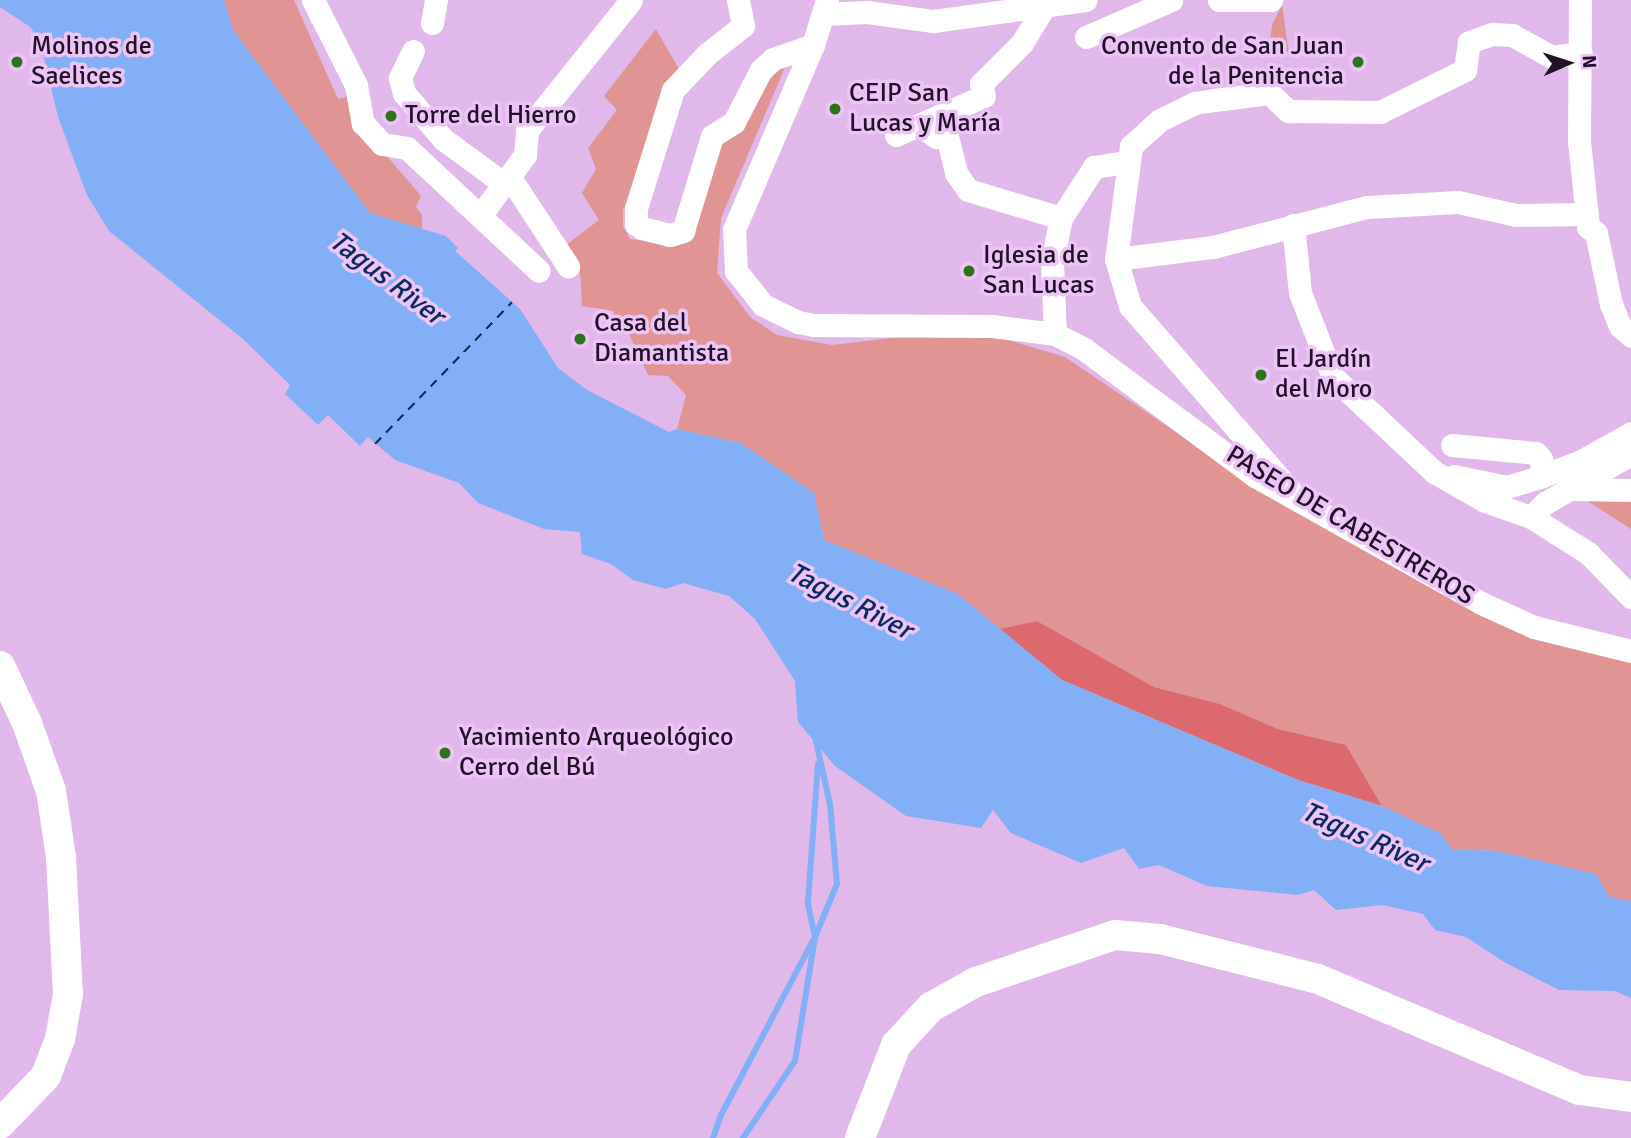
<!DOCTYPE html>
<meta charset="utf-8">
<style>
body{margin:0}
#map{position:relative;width:1631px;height:1138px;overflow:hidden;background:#e0b8e9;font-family:Signika,sans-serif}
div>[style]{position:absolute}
.green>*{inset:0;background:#e09494}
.forest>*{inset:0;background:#db696d}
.water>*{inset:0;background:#83aff6}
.stream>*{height:6px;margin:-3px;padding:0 3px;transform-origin:3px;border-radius:3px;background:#83aff6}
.ferry>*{height:2px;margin-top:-1px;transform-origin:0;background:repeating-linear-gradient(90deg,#092b61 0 9px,transparent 0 16px)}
.minor>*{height:23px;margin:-11.5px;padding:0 11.5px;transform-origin:11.5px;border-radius:11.5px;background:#fff}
.major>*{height:30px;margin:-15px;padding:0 15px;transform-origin:15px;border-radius:15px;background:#fff}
.dots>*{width:19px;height:19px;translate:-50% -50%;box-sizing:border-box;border:4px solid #edc4f7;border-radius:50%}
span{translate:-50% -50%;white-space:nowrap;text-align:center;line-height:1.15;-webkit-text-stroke:7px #edc4f7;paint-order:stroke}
.poi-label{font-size:26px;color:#211325}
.left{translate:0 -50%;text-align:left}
.right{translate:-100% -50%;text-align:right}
.street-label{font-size:26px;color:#211325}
.water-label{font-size:28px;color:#092b61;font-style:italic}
.north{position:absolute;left:1533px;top:28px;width:70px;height:70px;-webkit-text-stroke:5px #edc4f7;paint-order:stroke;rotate:87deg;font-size:19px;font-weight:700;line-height:28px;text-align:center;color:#211325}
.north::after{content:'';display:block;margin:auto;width:24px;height:32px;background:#211325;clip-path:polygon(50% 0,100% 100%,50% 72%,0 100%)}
</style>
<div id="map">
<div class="green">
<i style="clip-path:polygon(224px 0,294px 0,338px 99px,355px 95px,359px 123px,421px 196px,416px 207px,422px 215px,422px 229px,370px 213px,233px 30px)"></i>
<i style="clip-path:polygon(1282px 5px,1289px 54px,1269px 54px,1272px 25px)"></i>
<i style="clip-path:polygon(656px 29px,680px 71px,631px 202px,623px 209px,623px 226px,630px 239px,667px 244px,710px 150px,763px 78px,786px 65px,721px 218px,717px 273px,750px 317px,777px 335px,832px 345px,917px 335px,1001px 338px,1065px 357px,1285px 506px,1521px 631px,1631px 662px,1631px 901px,1609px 897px,1596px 874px,1498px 851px,1452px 849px,1440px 833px,1382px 806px,1346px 745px,1278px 729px,1220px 704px,1154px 687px,1037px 621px,1000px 629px,958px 594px,824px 540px,814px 493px,741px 443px,677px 429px,686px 395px,668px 376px,648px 375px,629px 334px,614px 333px,614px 311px,582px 306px,580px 269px,566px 245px,599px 220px,582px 193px,596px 169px,588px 148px,617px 110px,604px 96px)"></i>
<i style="clip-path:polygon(1586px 500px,1631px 502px,1631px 529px)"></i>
</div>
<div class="forest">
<i style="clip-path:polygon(1037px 621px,1154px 687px,1220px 704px,1278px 729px,1346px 745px,1382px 806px,1298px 780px,1062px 680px,1000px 629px)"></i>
</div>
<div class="water">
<i style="clip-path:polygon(0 0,224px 0,233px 30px,370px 213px,446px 236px,458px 248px,455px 251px,520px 309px,558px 368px,587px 390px,669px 432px,677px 429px,741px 443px,814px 493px,824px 540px,958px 594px,1062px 680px,1298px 780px,1382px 806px,1440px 833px,1452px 849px,1498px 851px,1596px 874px,1609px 897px,1631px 901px,1631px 998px,1615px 991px,1559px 990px,1504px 962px,1466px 937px,1435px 930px,1423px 914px,1382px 905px,1336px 910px,1314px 890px,1298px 895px,1207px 886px,1159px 865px,1139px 869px,1124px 848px,1081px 863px,1011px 833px,993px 810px,981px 828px,906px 816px,835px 766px,798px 722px,795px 681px,755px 619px,729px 596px,683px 583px,666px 589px,633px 580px,611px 564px,582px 554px,580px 532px,544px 529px,478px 503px,459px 483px,395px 460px,368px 437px,360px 446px,328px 415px,318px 425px,285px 394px,290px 385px,243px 339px,109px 231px,87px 195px,58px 117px,40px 41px,30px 27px,0 7px)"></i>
</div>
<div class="stream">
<i style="left:713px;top:1138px;width:24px;rotate:-71deg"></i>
<i style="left:721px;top:1115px;width:201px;rotate:-62.2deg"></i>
<i style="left:815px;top:937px;width:35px;rotate:-102deg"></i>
<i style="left:808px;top:903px;width:139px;rotate:-85.9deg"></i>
<i style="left:743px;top:1138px;width:93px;rotate:-56deg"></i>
<i style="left:795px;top:1061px;width:126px;rotate:-80.8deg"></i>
<i style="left:815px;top:937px;width:57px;rotate:-67.5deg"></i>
<i style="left:837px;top:884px;width:80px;rotate:-95deg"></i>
<i style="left:830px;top:804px;width:69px;rotate:-102.6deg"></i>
</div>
<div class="ferry">
<i style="left:375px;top:444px;width:197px;rotate:-46deg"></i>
</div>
<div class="minor">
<i style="left:313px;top:0;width:95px;rotate:63.2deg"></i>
<i style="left:356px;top:85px;width:39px;rotate:80deg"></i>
<i style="left:363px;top:123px;width:28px;rotate:48deg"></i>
<i style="left:382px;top:144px;width:25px;rotate:9deg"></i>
<i style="left:407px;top:148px;width:180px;rotate:43deg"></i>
<i style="left:738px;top:0;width:26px;rotate:79deg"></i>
<i style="left:743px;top:26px;width:46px;rotate:142.1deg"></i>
<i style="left:707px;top:54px;width:50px;rotate:133.4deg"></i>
<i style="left:673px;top:90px;width:124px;rotate:107.4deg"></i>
<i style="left:636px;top:208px;width:16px;rotate:90deg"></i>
<i style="left:636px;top:224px;width:7px;rotate:34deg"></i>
<i style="left:642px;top:228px;width:29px;rotate:14deg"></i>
<i style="left:670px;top:235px;width:14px;rotate:-17deg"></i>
<i style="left:683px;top:231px;width:99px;rotate:-73deg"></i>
<i style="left:712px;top:136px;width:26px;rotate:-32deg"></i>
<i style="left:734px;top:122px;width:59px;rotate:-62.6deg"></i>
<i style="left:761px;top:70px;width:16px;rotate:-43deg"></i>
<i style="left:773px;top:59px;width:42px;rotate:-19.3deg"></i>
<i style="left:827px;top:0;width:47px;rotate:107.3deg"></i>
<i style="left:813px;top:45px;width:200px;rotate:113.2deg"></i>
<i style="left:734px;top:229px;width:42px;rotate:87.3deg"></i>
<i style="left:736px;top:271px;width:43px;rotate:51.5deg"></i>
<i style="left:763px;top:305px;width:39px;rotate:26deg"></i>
<i style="left:798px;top:322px;width:16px;rotate:11deg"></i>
<i style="left:814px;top:325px;width:178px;rotate:0.3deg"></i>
<i style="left:992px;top:326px;width:64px;rotate:7.2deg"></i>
<i style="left:1055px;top:334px;width:33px;rotate:27deg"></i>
<i style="left:1084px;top:349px;width:213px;rotate:36.6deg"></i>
<i style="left:1255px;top:476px;width:259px;rotate:29.3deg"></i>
<i style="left:1481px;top:603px;width:58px;rotate:24.4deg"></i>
<i style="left:1534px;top:627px;width:100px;rotate:13.9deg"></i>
<i style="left:1219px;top:0;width:52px"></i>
<i style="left:1580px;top:0;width:141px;rotate:90.4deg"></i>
<i style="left:1579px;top:141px;width:86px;rotate:84deg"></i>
<i style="left:1588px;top:227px;width:10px;rotate:37deg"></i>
<i style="left:1596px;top:233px;width:73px;rotate:78.1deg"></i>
<i style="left:1611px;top:304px;width:24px;rotate:68deg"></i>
<i style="left:1620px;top:326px;width:15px;rotate:42deg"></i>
<i style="left:823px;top:14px;width:44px;rotate:-2.6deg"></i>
<i style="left:867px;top:12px;width:67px;rotate:7.8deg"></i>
<i style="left:933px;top:21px;width:154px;rotate:-7.8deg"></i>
<i style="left:432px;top:23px;width:23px;rotate:-80deg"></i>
<i style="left:1086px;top:37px;width:93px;rotate:-23.5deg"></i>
<i style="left:413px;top:51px;width:30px;rotate:116deg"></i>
<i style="left:400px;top:78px;width:16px;rotate:75deg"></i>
<i style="left:404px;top:93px;width:60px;rotate:49.7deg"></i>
<i style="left:443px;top:139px;width:74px;rotate:36.3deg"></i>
<i style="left:919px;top:125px;width:21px;rotate:35deg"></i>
<i style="left:936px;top:137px;width:11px;rotate:-5deg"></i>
<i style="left:947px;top:136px;width:38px;rotate:76deg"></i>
<i style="left:956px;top:173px;width:21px;rotate:55deg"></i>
<i style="left:968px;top:190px;width:97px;rotate:16.8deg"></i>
<i style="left:896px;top:135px;width:96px;rotate:-23.9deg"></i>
<i style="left:984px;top:96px;width:12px;rotate:-104deg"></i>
<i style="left:981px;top:84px;width:58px;rotate:-45deg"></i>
<i style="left:1022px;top:43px;width:42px;rotate:-58.6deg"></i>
<i style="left:509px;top:176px;width:108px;rotate:56.8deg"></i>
<i style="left:480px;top:216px;width:76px;rotate:-53.6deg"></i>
<i style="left:525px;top:155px;width:25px;rotate:-85deg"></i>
<i style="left:527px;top:130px;width:166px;rotate:-51.3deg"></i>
<i style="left:1293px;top:225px;width:68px;rotate:84.1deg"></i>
<i style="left:1300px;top:293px;width:90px;rotate:68.6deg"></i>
<i style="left:1333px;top:377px;width:139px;rotate:43.2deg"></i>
<i style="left:1434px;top:472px;width:59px;rotate:29.6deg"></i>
<i style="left:1485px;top:501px;width:49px;rotate:19.2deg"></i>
<i style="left:1531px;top:517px;width:67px;rotate:32.3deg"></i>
<i style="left:1588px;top:553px;width:62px;rotate:45.7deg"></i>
<i style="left:1116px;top:259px;width:98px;rotate:-7.1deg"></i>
<i style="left:1213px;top:247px;width:159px;rotate:-14.6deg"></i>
<i style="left:1367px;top:207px;width:91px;rotate:-3.1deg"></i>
<i style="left:1458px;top:202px;width:59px;rotate:12.6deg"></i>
<i style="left:1516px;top:215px;width:71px;rotate:-0.8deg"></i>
<i style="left:1055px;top:334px;width:73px;rotate:-92.4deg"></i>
<i style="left:1052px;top:261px;width:44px;rotate:-78.2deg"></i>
<i style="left:1061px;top:218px;width:61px;rotate:-57.1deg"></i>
<i style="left:1094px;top:167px;width:33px;rotate:-9deg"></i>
<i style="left:1452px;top:445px;width:84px;rotate:5.4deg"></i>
<i style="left:1536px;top:453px;width:8px;rotate:50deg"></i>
<i style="left:1541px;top:459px;width:17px;rotate:87deg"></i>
<i style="left:1542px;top:476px;width:42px;rotate:-21deg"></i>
<i style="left:1581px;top:461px;width:57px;rotate:-29.2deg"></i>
<i style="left:1454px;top:476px;width:54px;rotate:11.7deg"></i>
<i style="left:1507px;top:487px;width:37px;rotate:-17deg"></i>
<i style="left:1575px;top:489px;width:56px;rotate:1deg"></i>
<i style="left:1290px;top:490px;width:244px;rotate:-131deg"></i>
<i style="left:1130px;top:306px;width:49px;rotate:-106.6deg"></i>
<i style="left:1116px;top:259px;width:114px;rotate:-82.4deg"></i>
<i style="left:1131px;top:146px;width:39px;rotate:-42deg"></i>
<i style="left:1160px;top:120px;width:39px;rotate:-26deg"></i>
<i style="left:1195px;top:103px;width:20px;rotate:-9deg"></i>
<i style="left:1215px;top:100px;width:54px;rotate:-7.4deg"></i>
<i style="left:1269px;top:93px;width:26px;rotate:43deg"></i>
<i style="left:1288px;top:111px;width:92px;rotate:0.6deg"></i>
<i style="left:1380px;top:112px;width:95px;rotate:-26.3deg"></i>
<i style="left:1465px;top:70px;width:28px;rotate:-82deg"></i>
<i style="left:1469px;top:42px;width:24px;rotate:-19deg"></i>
<i style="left:1492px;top:34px;width:20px;rotate:3deg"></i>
<i style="left:1512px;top:35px;width:46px;rotate:28.8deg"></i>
<i style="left:1552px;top:57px;width:29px;rotate:-8deg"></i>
<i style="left:1531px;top:517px;width:20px;rotate:-45deg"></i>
<i style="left:1545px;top:503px;width:99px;rotate:-29.7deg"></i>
</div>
<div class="major">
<i style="left:0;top:666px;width:63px;rotate:64.7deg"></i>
<i style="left:27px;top:723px;width:72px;rotate:70.6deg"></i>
<i style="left:51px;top:791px;width:67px;rotate:81.4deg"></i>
<i style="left:61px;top:857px;width:137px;rotate:87.1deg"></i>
<i style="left:68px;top:994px;width:46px;rotate:100.1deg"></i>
<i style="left:60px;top:1039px;width:40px;rotate:111deg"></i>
<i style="left:46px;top:1076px;width:66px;rotate:133.8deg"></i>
<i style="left:860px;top:1138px;width:100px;rotate:-68.8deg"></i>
<i style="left:896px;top:1045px;width:52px;rotate:-47.4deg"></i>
<i style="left:931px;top:1007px;width:51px;rotate:-29.1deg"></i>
<i style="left:976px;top:982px;width:147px;rotate:-18.7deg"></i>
<i style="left:1115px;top:935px;width:45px;rotate:5.1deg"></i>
<i style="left:1160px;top:939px;width:163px;rotate:14.2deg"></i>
<i style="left:1318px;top:979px;width:285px;rotate:23deg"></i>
<i style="left:1580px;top:1090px;width:51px;rotate:7.8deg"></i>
</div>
<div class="dots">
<i style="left:17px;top:62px;background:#2c7417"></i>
<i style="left:1358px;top:62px;background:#2c7417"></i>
<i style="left:835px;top:109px;background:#2c7417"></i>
<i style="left:391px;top:116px;background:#2c7417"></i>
<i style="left:969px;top:271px;background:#2c7417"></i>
<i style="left:580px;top:339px;background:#2c7417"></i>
<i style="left:1261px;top:375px;background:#2c7417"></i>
<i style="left:445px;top:753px;background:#2c7417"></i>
</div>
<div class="poi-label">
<span class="left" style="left:31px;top:62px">Molinos de<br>Saelices</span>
<span class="right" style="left:1344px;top:62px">Convento de San Juan<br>de la Penitencia</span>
<span class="left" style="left:849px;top:109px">CEIP San<br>Lucas y María</span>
<span class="left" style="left:405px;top:116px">Torre del Hierro</span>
<span class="left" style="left:983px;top:271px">Iglesia de<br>San Lucas</span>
<span class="left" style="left:594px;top:339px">Casa del<br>Diamantista</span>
<span class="left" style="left:1275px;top:375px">El Jardín<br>del Moro</span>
<span class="left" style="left:459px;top:753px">Yacimiento Arqueológico<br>Cerro del Bú</span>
</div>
<div class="street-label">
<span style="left:1350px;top:526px;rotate:31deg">PASEO DE CABESTREROS</span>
</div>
<div class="water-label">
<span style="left:387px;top:278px;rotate:37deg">Tagus River</span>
<span style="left:850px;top:601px;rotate:27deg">Tagus River</span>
<span style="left:1365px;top:837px;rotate:24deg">Tagus River</span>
</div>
<div class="north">N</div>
</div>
